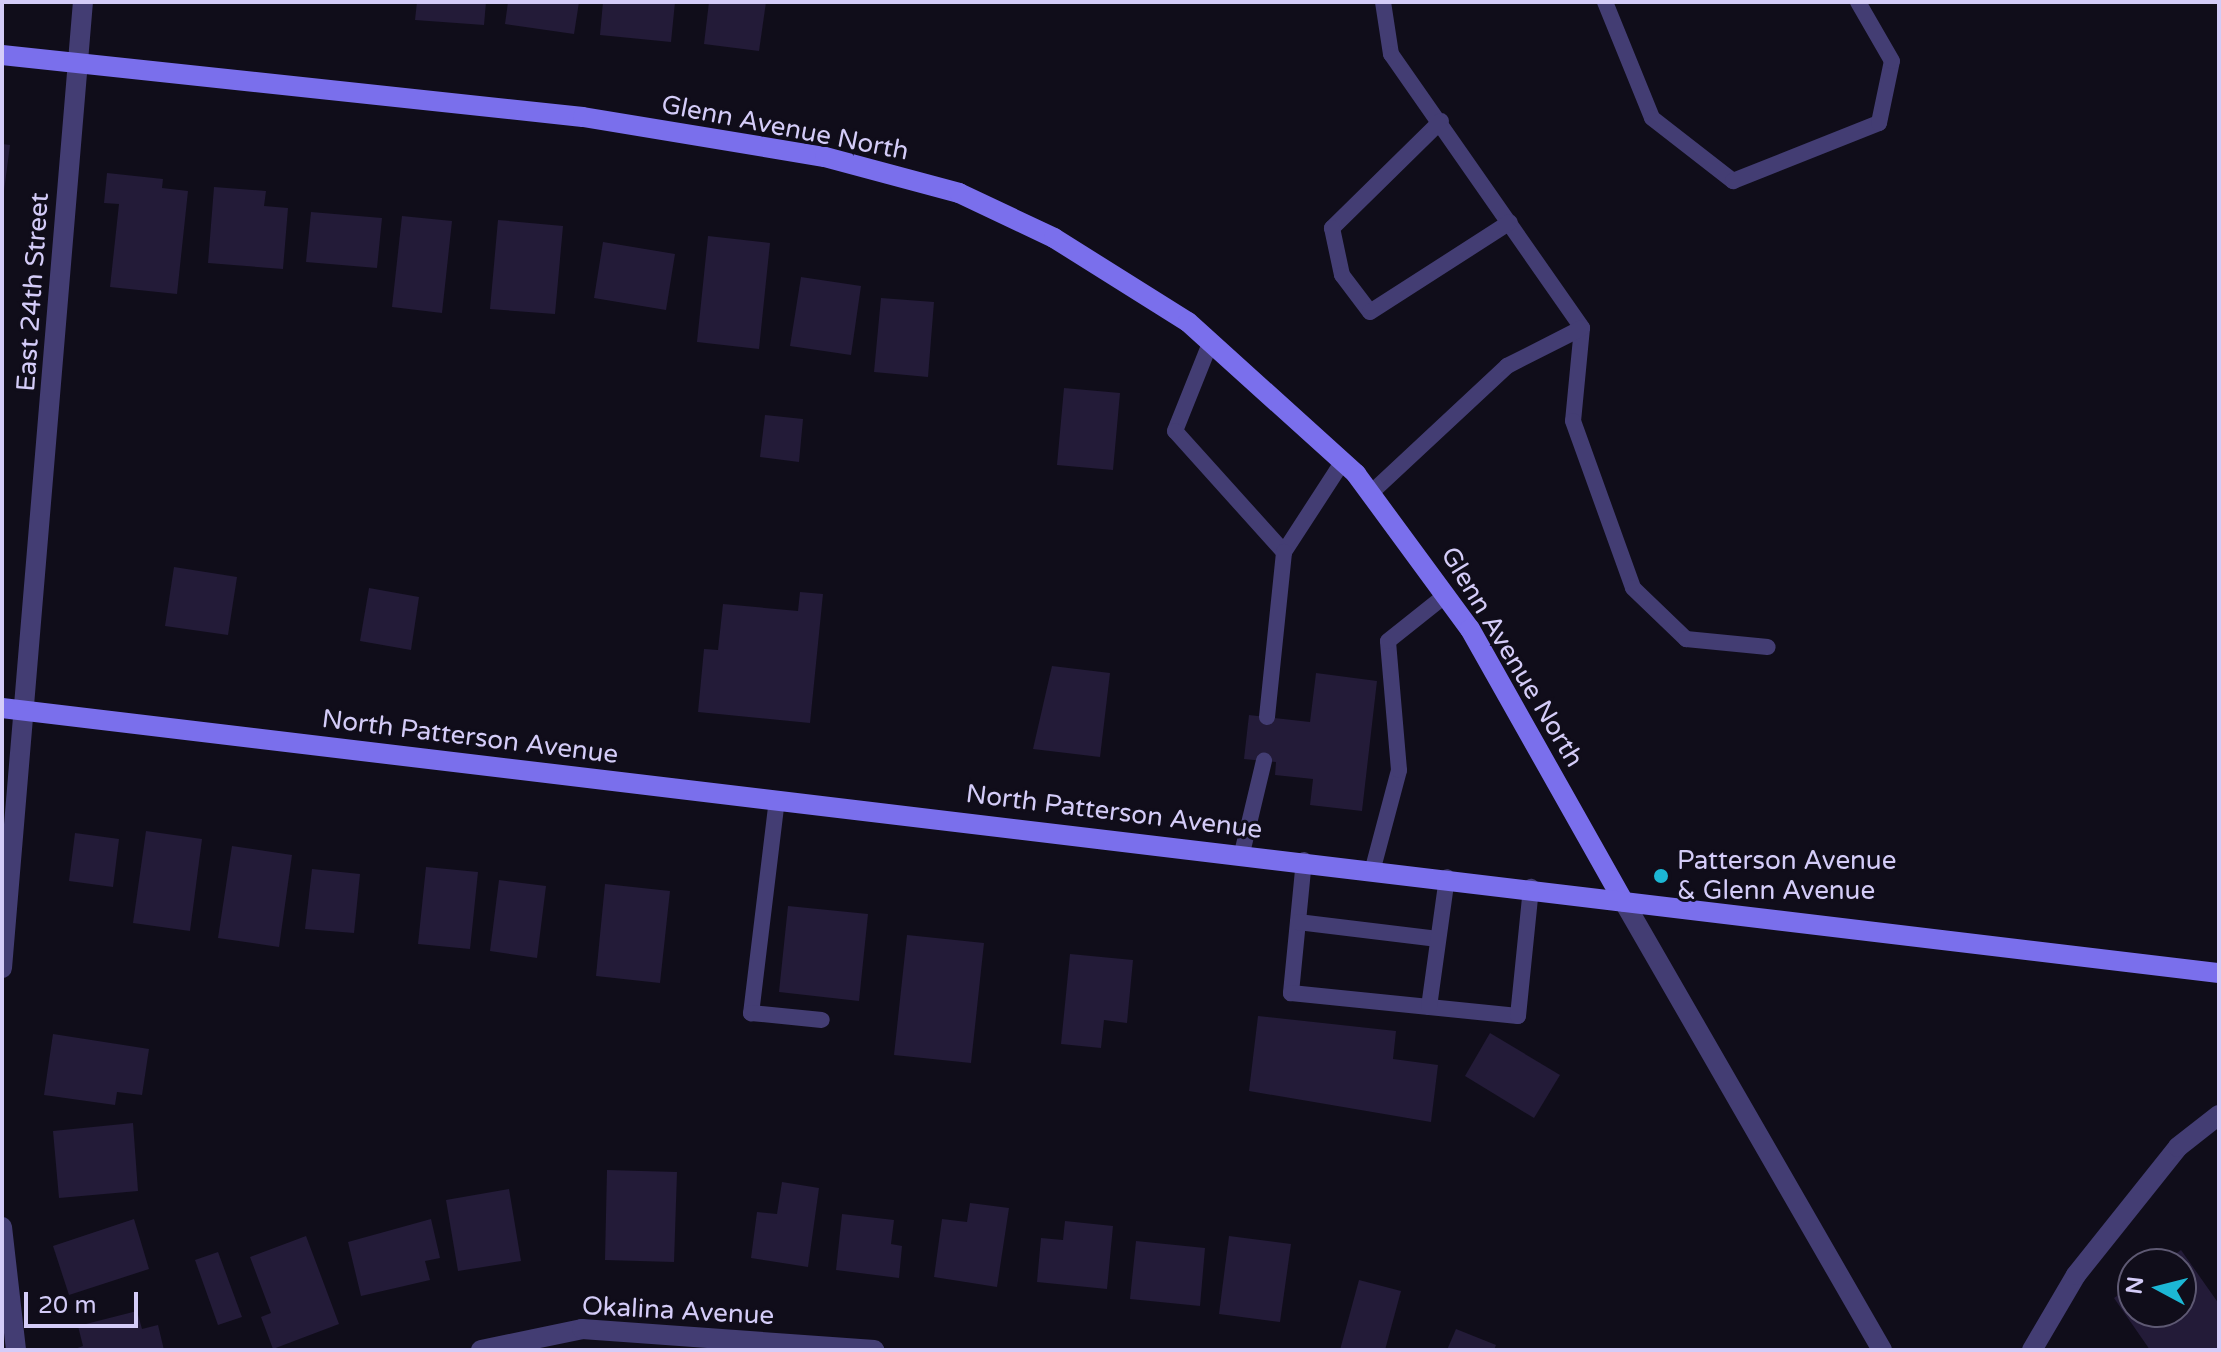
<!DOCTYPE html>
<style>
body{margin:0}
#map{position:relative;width:2221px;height:1352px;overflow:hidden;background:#100d1a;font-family:"Varela Round",sans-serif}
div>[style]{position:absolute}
.building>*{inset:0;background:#231b38}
.lane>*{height:16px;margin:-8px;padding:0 8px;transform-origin:8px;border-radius:8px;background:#433d73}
.street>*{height:20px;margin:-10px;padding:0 10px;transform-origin:10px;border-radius:10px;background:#433d73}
.secondary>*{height:20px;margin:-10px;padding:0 10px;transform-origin:10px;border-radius:10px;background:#7a6fec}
.dots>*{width:22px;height:22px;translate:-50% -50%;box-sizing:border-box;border:4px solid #100d1a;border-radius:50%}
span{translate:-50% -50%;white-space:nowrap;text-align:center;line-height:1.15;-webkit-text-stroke:6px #100d1a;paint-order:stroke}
.street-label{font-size:26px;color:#d4ccf8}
.poi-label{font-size:26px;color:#d4ccf8}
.left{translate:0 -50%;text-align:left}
.frame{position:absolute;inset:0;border:4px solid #d4ccf8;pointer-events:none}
.north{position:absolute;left:2117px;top:1248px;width:80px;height:80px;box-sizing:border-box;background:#100d1a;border:2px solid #5e5973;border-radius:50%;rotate:277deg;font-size:22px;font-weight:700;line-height:32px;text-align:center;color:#d4ccf8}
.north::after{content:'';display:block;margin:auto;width:28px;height:36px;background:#1cb7d5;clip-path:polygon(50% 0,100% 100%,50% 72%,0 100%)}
.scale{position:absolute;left:24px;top:1292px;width:114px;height:36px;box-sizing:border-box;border:4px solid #d4ccf8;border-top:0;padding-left:10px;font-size:24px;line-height:28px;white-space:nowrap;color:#d4ccf8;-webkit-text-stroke:6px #100d1a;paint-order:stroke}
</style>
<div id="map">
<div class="building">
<i style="clip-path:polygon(417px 2px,486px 2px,484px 25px,415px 20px)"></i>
<i style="clip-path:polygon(508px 2px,579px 2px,574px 34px,505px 24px)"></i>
<i style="clip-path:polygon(603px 2px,675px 2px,671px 42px,600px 35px)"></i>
<i style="clip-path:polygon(709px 2px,766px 2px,759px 51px,704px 44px)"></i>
<i style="clip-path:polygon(2px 144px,10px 145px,4px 191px,2px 191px)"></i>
<i style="clip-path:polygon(107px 173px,163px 179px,162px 188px,188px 191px,177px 294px,110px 287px,119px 204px,104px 203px)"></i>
<i style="clip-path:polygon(214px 187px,266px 191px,264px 206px,288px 208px,283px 269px,208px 263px)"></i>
<i style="clip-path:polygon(311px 212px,382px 218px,377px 268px,306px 262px)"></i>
<i style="clip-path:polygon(402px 216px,452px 221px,442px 313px,392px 307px)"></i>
<i style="clip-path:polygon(498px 220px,563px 226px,555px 314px,490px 309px)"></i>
<i style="clip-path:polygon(708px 236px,770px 243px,759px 349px,697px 342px)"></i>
<i style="clip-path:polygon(603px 242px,675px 254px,666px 310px,594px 298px)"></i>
<i style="clip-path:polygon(801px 277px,861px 286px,851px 355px,790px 346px)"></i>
<i style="clip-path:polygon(881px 298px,934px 302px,928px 377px,874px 372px)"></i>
<i style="clip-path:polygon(1064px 388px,1120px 393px,1113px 470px,1057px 465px)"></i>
<i style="clip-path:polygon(765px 415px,803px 419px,799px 462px,760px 457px)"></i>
<i style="clip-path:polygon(174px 567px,237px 577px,228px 635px,165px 626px)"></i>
<i style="clip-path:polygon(369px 588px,419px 597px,411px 650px,360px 641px)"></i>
<i style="clip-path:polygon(800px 592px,823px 594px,810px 723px,698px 712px,704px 649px,718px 650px,723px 604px,798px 611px)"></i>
<i style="clip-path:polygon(1052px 666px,1110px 673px,1100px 757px,1033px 749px)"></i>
<i style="clip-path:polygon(1316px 673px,1377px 681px,1362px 811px,1310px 805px,1313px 779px,1275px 775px,1276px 762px,1244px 759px,1249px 715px,1310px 722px)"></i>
<i style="clip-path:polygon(146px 831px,202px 839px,190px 931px,133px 923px)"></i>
<i style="clip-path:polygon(75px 833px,119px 839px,113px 887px,69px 881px)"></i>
<i style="clip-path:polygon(232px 846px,292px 855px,279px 947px,218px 938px)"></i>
<i style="clip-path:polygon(426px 867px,478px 872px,470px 949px,418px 944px)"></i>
<i style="clip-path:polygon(312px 869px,360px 874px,354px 933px,305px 929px)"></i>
<i style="clip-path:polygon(499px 880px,546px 886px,537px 958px,490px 951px)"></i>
<i style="clip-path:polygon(605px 884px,670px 891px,660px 983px,596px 976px)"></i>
<i style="clip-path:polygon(788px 906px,868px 914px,859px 1001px,779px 992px)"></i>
<i style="clip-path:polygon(907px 935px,984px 943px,971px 1063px,894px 1055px)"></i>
<i style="clip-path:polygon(1070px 954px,1133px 960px,1127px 1023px,1104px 1020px,1101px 1048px,1061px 1044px)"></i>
<i style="clip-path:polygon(1258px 1016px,1396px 1031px,1393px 1059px,1438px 1065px,1431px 1122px,1249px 1091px)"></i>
<i style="clip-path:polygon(1490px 1033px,1560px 1075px,1534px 1118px,1465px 1076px)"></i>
<i style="clip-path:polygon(53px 1034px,149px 1049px,142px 1095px,117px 1092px,115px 1105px,44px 1095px)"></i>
<i style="clip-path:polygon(133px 1123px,138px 1191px,59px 1198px,53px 1131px)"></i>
<i style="clip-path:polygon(607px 1170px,677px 1172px,674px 1262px,605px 1260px)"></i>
<i style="clip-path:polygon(782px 1182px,819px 1188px,808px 1267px,751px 1258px,757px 1212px,777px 1214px)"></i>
<i style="clip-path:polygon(509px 1189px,521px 1261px,458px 1271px,446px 1200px)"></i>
<i style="clip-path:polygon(970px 1203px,1009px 1208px,997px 1287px,934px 1277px,942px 1219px,967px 1222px)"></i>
<i style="clip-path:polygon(842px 1214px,894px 1220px,891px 1244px,902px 1246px,899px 1278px,836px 1270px)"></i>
<i style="clip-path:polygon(134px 1219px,149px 1269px,69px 1295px,53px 1246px)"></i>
<i style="clip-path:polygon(431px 1219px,440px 1258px,425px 1261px,430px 1280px,361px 1296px,348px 1242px)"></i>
<i style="clip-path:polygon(1065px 1221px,1113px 1226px,1107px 1289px,1037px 1282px,1041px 1238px,1063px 1240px)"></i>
<i style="clip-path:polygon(306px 1236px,339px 1324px,273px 1349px,261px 1317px,271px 1313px,250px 1257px)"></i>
<i style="clip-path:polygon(1229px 1236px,1291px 1244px,1280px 1322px,1219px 1314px)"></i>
<i style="clip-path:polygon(1136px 1241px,1205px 1248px,1200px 1306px,1130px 1299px)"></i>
<i style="clip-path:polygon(2181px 1250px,2219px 1304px,2219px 1350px,2150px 1350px,2114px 1298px,2133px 1285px,2133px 1312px,2181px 1312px,2181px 1264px,2162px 1264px)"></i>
<i style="clip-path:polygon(218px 1252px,242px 1317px,218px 1325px,195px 1260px)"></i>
<i style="clip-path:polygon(1359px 1280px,1401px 1291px,1385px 1350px,1340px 1350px)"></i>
<i style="clip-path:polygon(137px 1311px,142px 1329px,158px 1325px,164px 1350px,72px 1350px,83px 1346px,78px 1326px)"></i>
<i style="clip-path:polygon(1456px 1329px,1496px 1345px,1494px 1350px,1447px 1350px)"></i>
</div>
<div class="lane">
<i style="left:1383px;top:2px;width:53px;rotate:81.3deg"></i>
<i style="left:1391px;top:54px;width:334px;rotate:55.1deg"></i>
<i style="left:1582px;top:328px;width:93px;rotate:95.5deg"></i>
<i style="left:1573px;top:421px;width:177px;rotate:70.2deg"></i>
<i style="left:1633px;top:588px;width:74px;rotate:43.9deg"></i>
<i style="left:1686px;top:639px;width:82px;rotate:5.6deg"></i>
<i style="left:1605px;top:2px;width:125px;rotate:67.9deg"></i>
<i style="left:1652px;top:118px;width:103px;rotate:37.9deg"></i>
<i style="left:1733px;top:181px;width:157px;rotate:-21.7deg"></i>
<i style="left:1879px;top:123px;width:63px;rotate:-78.2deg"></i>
<i style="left:1892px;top:61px;width:68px;rotate:-120deg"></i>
<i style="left:1441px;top:121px;width:153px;rotate:135.5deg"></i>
<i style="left:1332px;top:228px;width:48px;rotate:78deg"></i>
<i style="left:1342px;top:275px;width:46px;rotate:52.9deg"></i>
<i style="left:1370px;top:312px;width:166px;rotate:-32.7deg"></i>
<i style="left:1211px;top:341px;width:97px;rotate:111.8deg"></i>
<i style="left:1175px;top:431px;width:163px;rotate:48deg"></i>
<i style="left:1284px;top:552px;width:108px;rotate:-57deg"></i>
<i style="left:1372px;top:492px;width:185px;rotate:-43deg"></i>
<i style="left:1507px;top:366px;width:84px;rotate:-26.9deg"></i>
<i style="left:1267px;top:717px;width:166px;rotate:-84.1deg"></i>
<i style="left:777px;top:799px;width:216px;rotate:96.9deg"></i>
<i style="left:751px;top:1013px;width:71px;rotate:5.6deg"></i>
<i style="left:1242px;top:853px;width:95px;rotate:-76.6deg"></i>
<i style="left:1304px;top:860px;width:134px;rotate:95.6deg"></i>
<i style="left:1291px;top:993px;width:228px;rotate:5.8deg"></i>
<i style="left:1518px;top:1016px;width:130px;rotate:-84.2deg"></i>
<i style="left:1373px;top:868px;width:101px;rotate:-75.1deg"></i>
<i style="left:1399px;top:770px;width:129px;rotate:-94.9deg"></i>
<i style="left:1388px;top:641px;width:75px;rotate:-38.5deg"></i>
<i style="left:1298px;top:922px;width:141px;rotate:6.9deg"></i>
<i style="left:1429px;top:1007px;width:131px;rotate:-82.1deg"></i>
</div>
<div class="street">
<i style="left:1624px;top:902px;width:517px;rotate:60.06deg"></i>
<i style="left:2px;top:968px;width:969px;rotate:-85.21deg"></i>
<i style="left:2px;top:1227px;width:124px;rotate:83.5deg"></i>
<i style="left:481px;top:1350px;width:103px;rotate:-11.7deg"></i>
<i style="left:582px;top:1329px;width:293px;rotate:4.1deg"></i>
<i style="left:2032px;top:1350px;width:87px;rotate:-59.6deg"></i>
<i style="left:2076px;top:1275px;width:164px;rotate:-51.4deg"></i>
<i style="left:2178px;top:1147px;width:52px;rotate:-38deg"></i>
</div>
<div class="secondary">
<i style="left:2px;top:55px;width:584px;rotate:6.09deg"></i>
<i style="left:583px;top:117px;width:245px;rotate:9.4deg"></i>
<i style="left:825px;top:157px;width:139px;rotate:15deg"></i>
<i style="left:959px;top:193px;width:105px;rotate:25.3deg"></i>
<i style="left:1054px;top:238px;width:158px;rotate:32.1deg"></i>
<i style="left:1188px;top:322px;width:227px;rotate:42.1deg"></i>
<i style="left:1356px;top:474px;width:192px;rotate:53.7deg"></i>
<i style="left:1470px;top:629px;width:313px;rotate:60.6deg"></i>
<i style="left:2px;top:708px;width:2233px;rotate:6.82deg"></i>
</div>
<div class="dots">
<i style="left:1661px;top:876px;background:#1cb7d5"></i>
</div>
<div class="street-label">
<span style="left:785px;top:128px;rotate:11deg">Glenn Avenue North</span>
<span style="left:33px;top:292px;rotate:-86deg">East 24th Street</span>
<span style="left:1512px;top:657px;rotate:59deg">Glenn Avenue North</span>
<span style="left:470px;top:737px;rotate:7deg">North Patterson Avenue</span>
<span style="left:1114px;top:812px;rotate:7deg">North Patterson Avenue</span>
<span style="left:678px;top:1311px;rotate:3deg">Okalina Avenue</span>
</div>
<div class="poi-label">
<span class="left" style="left:1677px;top:876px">Patterson Avenue<br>&amp; Glenn Avenue</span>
</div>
<div class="frame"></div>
<div class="north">N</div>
<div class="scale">20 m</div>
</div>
